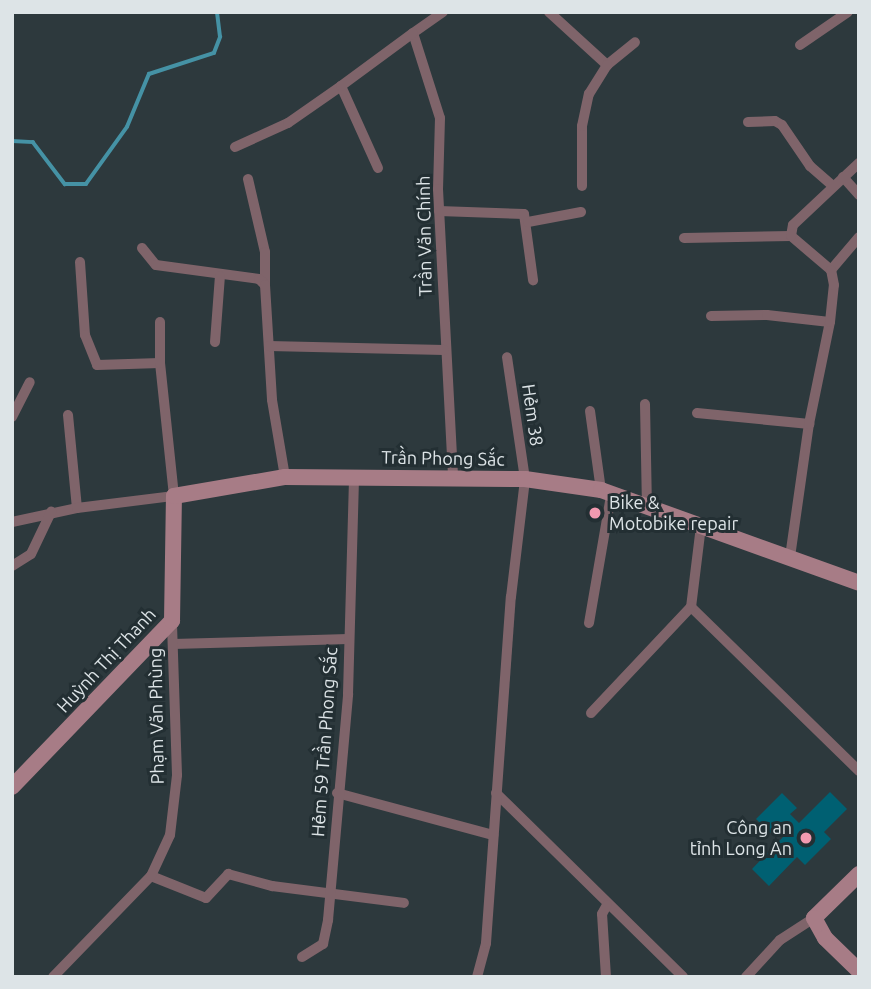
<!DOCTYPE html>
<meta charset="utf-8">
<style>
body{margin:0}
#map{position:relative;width:871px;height:989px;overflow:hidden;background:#2d393d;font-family:Ubuntu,sans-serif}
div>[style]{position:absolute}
.stream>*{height:3.5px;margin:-1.75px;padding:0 1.75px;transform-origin:1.75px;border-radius:1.75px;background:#4592a5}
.building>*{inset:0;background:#006072}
.street>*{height:10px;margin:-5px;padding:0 5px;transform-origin:5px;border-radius:5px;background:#7f646a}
.secondary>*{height:16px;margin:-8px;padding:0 8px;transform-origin:8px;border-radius:8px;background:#a77c86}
.dots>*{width:19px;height:19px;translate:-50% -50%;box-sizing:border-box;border:4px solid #232f33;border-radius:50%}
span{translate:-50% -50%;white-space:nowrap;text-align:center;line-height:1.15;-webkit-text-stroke:6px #232f33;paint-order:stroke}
.street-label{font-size:18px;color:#dde4e7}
.poi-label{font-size:18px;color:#dde4e7}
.left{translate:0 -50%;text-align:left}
.right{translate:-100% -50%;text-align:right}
.frame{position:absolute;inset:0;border:14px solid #dde4e7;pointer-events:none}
</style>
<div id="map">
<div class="stream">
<i style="left:12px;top:141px;width:21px;rotate:3deg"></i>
<i style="left:33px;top:142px;width:53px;rotate:52.7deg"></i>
<i style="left:65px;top:184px;width:21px"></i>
<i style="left:86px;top:184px;width:70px;rotate:-54.3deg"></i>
<i style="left:127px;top:127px;width:57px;rotate:-67.5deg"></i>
<i style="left:149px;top:74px;width:68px;rotate:-17.9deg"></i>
<i style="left:214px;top:53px;width:17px;rotate:-69deg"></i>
<i style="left:220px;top:37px;width:25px;rotate:-97deg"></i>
</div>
<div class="building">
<i style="clip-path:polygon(830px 792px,847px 809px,824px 832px,831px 839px,805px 865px,797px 857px,769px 886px,752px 869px,783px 837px,775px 828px,770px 833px,756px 819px,782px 793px,797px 808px,790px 814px,799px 823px)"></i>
</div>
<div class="street">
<i style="left:443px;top:12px;width:37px;rotate:145deg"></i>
<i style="left:413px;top:33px;width:89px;rotate:72.4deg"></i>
<i style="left:440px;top:118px;width:71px;rotate:91.6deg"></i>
<i style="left:438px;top:189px;width:289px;rotate:87deg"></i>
<i style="left:549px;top:12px;width:79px;rotate:42.4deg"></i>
<i style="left:607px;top:65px;width:36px;rotate:-39deg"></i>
<i style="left:800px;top:45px;width:58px;rotate:-34.5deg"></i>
<i style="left:748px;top:122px;width:27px;rotate:-2deg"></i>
<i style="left:775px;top:121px;width:8px;rotate:30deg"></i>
<i style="left:782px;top:125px;width:50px;rotate:55.7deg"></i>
<i style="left:810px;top:166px;width:30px;rotate:41deg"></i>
<i style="left:235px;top:147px;width:58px;rotate:-24.4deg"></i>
<i style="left:288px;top:123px;width:65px;rotate:-34.9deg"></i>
<i style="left:378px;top:168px;width:90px;rotate:-114.3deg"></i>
<i style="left:341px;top:86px;width:89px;rotate:-36.4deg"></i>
<i style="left:843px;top:177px;width:24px;rotate:48deg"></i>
<i style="left:248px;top:179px;width:75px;rotate:76.9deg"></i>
<i style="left:265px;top:252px;width:33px;rotate:90deg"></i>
<i style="left:582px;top:186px;width:60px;rotate:-90deg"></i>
<i style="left:582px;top:126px;width:33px;rotate:-78deg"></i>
<i style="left:589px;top:94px;width:34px;rotate:-58deg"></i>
<i style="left:439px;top:211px;width:85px;rotate:2deg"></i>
<i style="left:524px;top:214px;width:67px;rotate:82.2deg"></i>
<i style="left:528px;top:222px;width:54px;rotate:-10.7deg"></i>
<i style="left:684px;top:238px;width:107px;rotate:-1.1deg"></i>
<i style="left:142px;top:248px;width:22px;rotate:51deg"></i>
<i style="left:156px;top:265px;width:104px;rotate:7.7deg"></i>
<i style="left:259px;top:279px;width:8px;rotate:45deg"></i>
<i style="left:265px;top:285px;width:115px;rotate:86.5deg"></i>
<i style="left:272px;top:400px;width:78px;rotate:80.4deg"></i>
<i style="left:80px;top:262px;width:73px;rotate:86.1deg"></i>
<i style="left:85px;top:335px;width:32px;rotate:68deg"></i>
<i style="left:97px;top:365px;width:63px;rotate:-1.8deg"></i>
<i style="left:831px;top:270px;width:52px;rotate:-139.6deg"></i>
<i style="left:791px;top:236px;width:11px;rotate:-80deg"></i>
<i style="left:793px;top:225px;width:91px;rotate:-43.2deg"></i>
<i style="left:831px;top:270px;width:43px;rotate:-49.7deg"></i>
<i style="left:711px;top:316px;width:56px;rotate:-1deg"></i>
<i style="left:767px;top:315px;width:63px;rotate:6.3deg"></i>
<i style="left:215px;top:342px;width:66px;rotate:-85.7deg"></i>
<i style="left:269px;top:346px;width:175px;rotate:1.3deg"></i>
<i style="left:645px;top:404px;width:103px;rotate:88.9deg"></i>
<i style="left:590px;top:411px;width:80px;rotate:82.1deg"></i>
<i style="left:697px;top:413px;width:113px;rotate:5.6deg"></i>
<i style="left:68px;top:415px;width:93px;rotate:84.5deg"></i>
<i style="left:12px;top:417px;width:39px;rotate:-63deg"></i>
<i style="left:12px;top:522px;width:66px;rotate:-12.2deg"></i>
<i style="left:77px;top:508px;width:98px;rotate:-7.1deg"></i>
<i style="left:174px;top:496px;width:134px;rotate:-96deg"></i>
<i style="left:160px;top:363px;width:41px;rotate:-90deg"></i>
<i style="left:701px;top:526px;width:82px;rotate:97deg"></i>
<i style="left:691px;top:607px;width:235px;rotate:44.3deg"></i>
<i style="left:790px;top:557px;width:134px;rotate:-81.9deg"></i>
<i style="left:809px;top:424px;width:104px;rotate:-78.4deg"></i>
<i style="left:830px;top:322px;width:37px;rotate:-84deg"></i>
<i style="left:834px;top:285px;width:15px;rotate:-101deg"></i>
<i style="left:12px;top:566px;width:22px;rotate:-32deg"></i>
<i style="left:31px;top:554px;width:47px;rotate:-64.5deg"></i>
<i style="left:589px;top:623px;width:130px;rotate:-80.2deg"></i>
<i style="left:173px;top:644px;width:175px;rotate:-1.6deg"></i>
<i style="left:591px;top:713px;width:146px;rotate:-46.7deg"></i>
<i style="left:337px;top:793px;width:162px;rotate:15.1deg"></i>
<i style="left:496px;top:793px;width:262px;rotate:44.5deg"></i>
<i style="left:151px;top:876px;width:59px;rotate:21.8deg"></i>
<i style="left:206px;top:898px;width:33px;rotate:-47deg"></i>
<i style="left:228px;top:874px;width:46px;rotate:15.3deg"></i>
<i style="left:272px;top:886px;width:133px;rotate:7.3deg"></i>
<i style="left:302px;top:957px;width:25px;rotate:-32deg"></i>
<i style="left:323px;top:944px;width:25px;rotate:-78deg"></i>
<i style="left:328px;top:920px;width:227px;rotate:-84.9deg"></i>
<i style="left:348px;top:694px;width:219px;rotate:-88.4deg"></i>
<i style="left:53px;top:977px;width:141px;rotate:-45.9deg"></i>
<i style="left:151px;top:876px;width:45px;rotate:-65.1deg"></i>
<i style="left:170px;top:835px;width:60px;rotate:-83.3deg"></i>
<i style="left:177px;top:775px;width:154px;rotate:-91.9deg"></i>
<i style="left:477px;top:977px;width:35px;rotate:-75deg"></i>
<i style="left:486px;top:943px;width:347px;rotate:-85.9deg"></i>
<i style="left:511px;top:597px;width:119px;rotate:-83.2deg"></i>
<i style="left:525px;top:479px;width:123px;rotate:-98.4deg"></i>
<i style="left:606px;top:977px;width:63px;rotate:-93.6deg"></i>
<i style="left:602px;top:914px;width:10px;rotate:-61deg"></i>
<i style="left:746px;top:977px;width:50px;rotate:-47.4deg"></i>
<i style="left:780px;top:940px;width:40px;rotate:-32.9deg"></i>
</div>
<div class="secondary">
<i style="left:12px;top:787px;width:231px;rotate:-46.1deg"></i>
<i style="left:172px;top:621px;width:125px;rotate:-89.1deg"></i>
<i style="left:174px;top:496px;width:113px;rotate:-9.7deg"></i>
<i style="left:285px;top:477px;width:240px;rotate:0.5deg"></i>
<i style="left:525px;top:479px;width:77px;rotate:8.2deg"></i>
<i style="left:601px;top:490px;width:274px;rotate:19.8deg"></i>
<i style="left:859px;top:874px;width:63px;rotate:135.6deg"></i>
<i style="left:814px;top:918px;width:23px;rotate:61deg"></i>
<i style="left:825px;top:938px;width:47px;rotate:44.1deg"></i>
</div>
<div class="dots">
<i style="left:595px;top:513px;background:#f29ab0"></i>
<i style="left:806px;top:838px;background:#f29ab0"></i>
</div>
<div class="street-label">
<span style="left:424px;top:236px;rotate:-91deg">Trần Văn Chính</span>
<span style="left:533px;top:415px;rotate:82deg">Hẻm 38</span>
<span style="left:443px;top:458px;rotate:1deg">Trần Phong Sắc</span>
<span style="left:106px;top:660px;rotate:-47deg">Huỳnh Thị Thanh</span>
<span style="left:156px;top:716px;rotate:-91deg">Phạm Văn Phùng</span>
<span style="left:324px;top:742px;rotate:-86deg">Hẻm 59 Trần Phong Sắc</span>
</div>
<div class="poi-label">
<span class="left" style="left:609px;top:513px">Bike &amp;<br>Motobike repair</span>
<span class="right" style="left:792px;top:838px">Công an<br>tỉnh Long An</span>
</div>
<div class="frame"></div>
</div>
